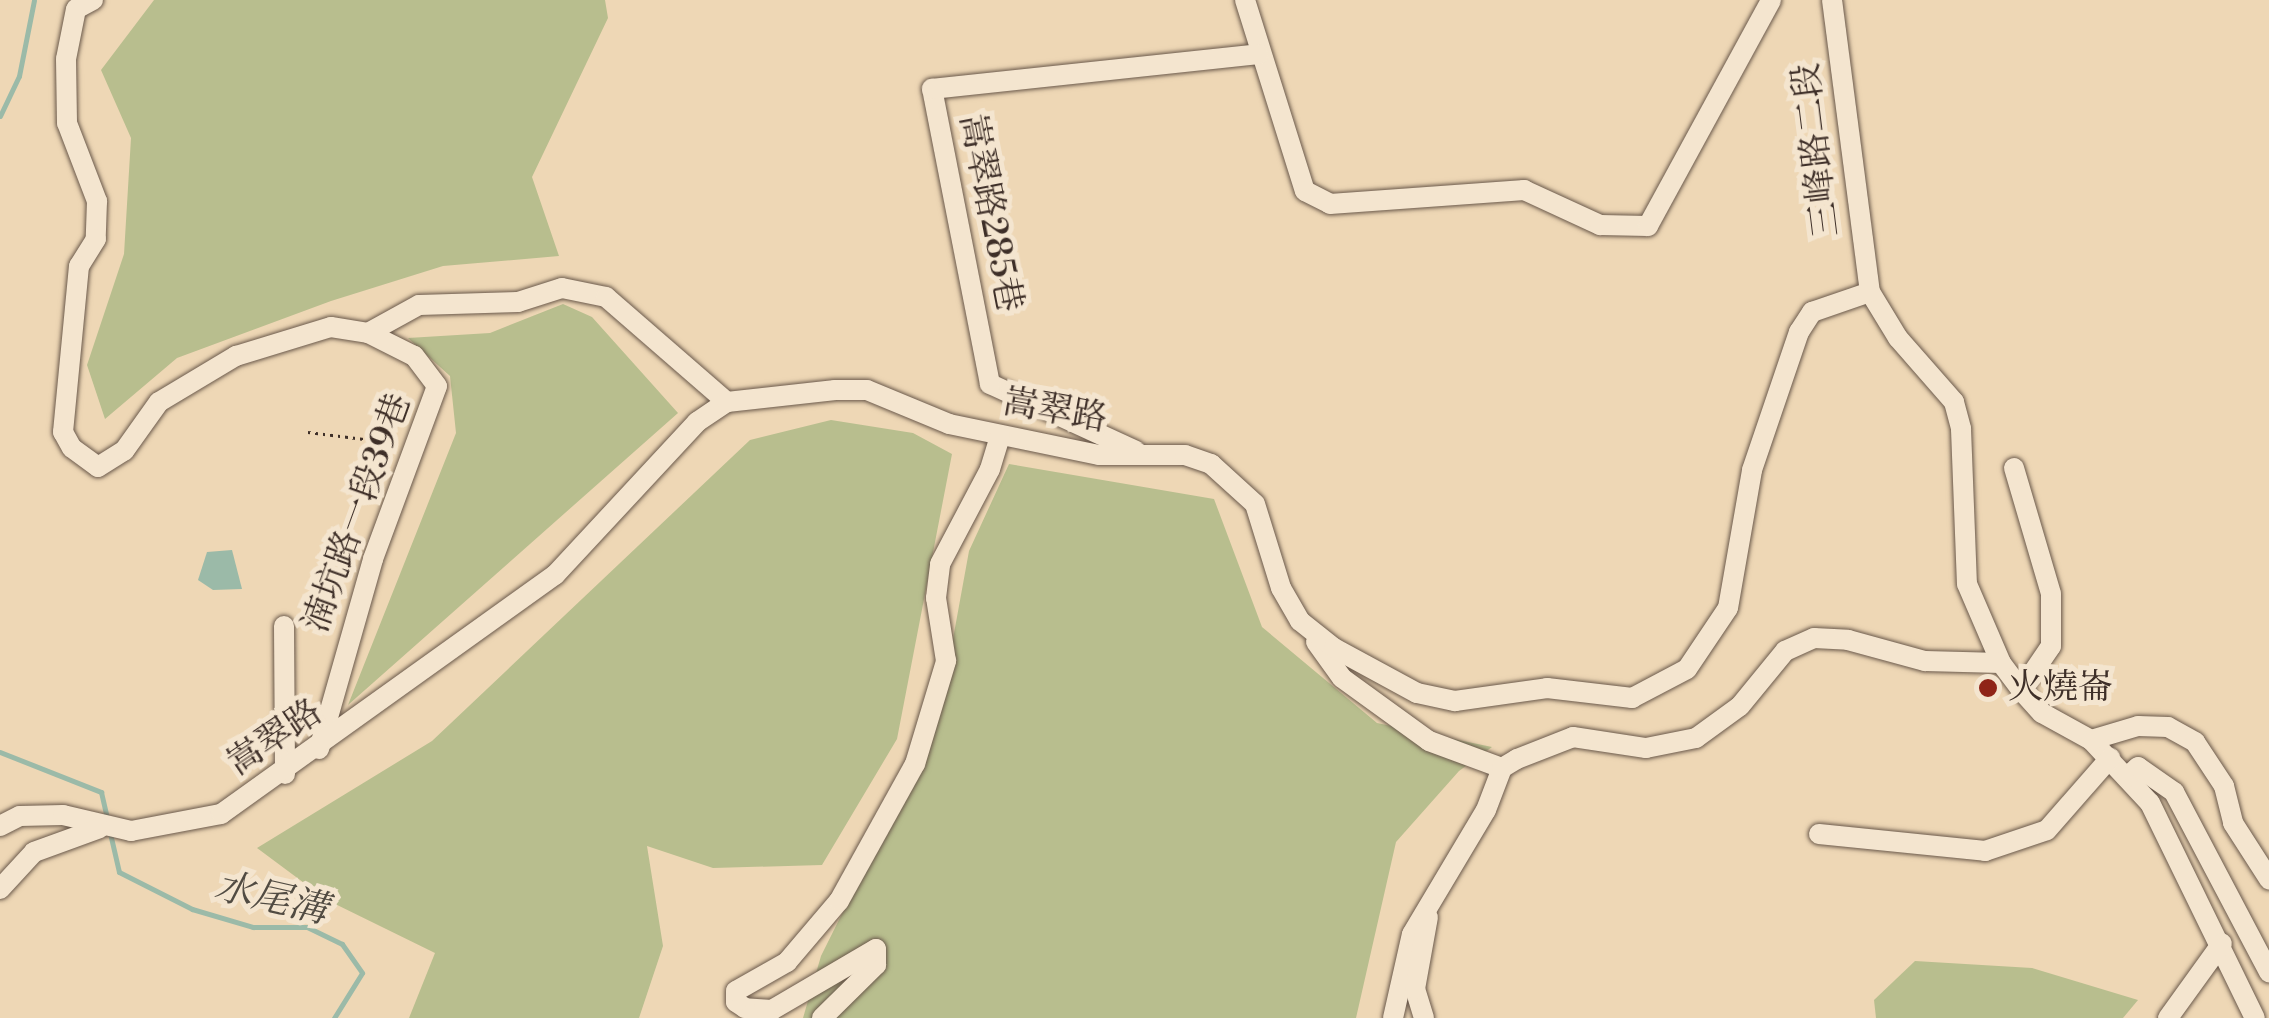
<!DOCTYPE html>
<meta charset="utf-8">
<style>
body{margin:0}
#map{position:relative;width:2269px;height:1018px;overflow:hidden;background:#eed7b5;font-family:"Libre Bodoni","Noto Serif TC",serif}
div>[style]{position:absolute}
.green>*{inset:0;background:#b8be8e}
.water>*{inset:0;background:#9bbaa8}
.stream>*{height:5px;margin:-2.5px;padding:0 2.5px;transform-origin:2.5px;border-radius:2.5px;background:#9bbaa8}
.path>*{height:2.5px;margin-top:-1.25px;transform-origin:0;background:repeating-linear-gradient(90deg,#3e2f28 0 2.5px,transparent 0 7.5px)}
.roads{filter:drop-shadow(0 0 2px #6a594b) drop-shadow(0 0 2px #6a594b)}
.minor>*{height:20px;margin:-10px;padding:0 10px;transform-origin:10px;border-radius:10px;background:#f4e5cf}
.dots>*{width:28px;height:28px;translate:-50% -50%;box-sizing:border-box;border:5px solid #f4e5cf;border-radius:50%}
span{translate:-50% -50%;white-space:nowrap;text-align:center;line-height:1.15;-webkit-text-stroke:10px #f4e5cf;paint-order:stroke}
.street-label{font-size:35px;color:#3e2f28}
.poi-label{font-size:35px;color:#3e2f28}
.left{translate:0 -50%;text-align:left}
.water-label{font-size:38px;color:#514b42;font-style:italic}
</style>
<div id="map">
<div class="green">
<i style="clip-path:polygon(154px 0,605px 0,608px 18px,532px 177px,559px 256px,443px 266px,331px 301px,177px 358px,105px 419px,87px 365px,124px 254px,131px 138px,101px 70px)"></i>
<i style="clip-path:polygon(563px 304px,592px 317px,678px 413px,348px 705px,456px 433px,450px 376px,408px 338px,490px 333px)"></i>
<i style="clip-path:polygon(831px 420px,913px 433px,952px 454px,897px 739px,822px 865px,713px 868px,647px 846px,663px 946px,639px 1018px,409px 1018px,435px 953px,327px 900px,257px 848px,432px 741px,750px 440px)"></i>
<i style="clip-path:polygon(1009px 464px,1214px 499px,1262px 627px,1377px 723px,1492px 747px,1459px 771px,1396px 842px,1356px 1018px,803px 1018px,821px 956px,938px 721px,969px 551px)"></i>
<i style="clip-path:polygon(1915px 961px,2032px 968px,2138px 1000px,2123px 1018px,1876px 1018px,1874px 1000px)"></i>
</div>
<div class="water">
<i style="clip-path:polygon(232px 550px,242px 589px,213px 590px,198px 580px,207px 552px)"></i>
</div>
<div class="stream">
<i style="left:0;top:116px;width:44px;rotate:-64.6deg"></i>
<i style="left:19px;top:76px;width:77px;rotate:-78.8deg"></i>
<i style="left:0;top:752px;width:109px;rotate:21.6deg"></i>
<i style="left:101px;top:792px;width:26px;rotate:77deg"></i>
<i style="left:110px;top:833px;width:40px;rotate:77deg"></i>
<i style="left:119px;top:872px;width:82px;rotate:26.9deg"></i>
<i style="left:192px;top:909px;width:64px;rotate:16.4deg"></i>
<i style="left:253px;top:927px;width:54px"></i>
<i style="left:307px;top:927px;width:39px;rotate:26deg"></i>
<i style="left:342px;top:944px;width:35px;rotate:55deg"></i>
<i style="left:362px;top:973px;width:53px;rotate:121.9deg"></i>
</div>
<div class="path">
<i style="left:308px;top:432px;width:89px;rotate:7.1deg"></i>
</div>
<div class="roads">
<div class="minor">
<i style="left:93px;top:0;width:19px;rotate:152deg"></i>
<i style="left:76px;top:9px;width:51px;rotate:101.3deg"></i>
<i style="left:66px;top:59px;width:64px;rotate:89.1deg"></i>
<i style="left:67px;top:123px;width:84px;rotate:69deg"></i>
<i style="left:97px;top:201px;width:38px;rotate:92deg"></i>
<i style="left:96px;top:239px;width:32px;rotate:122deg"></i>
<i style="left:79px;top:266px;width:167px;rotate:95.5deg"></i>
<i style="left:63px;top:432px;width:18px;rotate:61deg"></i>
<i style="left:72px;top:448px;width:32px;rotate:36deg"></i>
<i style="left:98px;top:467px;width:31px;rotate:-32deg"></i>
<i style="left:124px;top:451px;width:60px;rotate:-54.5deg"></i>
<i style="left:159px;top:402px;width:90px;rotate:-30.9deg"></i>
<i style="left:236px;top:356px;width:99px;rotate:-17deg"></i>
<i style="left:331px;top:327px;width:37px;rotate:9deg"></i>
<i style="left:368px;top:333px;width:58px;rotate:-28.8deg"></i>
<i style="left:419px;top:305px;width:99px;rotate:-1.7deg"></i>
<i style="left:518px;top:302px;width:46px;rotate:-17.7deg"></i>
<i style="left:562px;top:288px;width:45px;rotate:11.6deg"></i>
<i style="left:606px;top:297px;width:160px;rotate:41deg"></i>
<i style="left:1245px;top:0;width:200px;rotate:72.6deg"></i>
<i style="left:1305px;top:191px;width:28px;rotate:27deg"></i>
<i style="left:1330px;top:204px;width:195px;rotate:-4.1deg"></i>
<i style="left:1524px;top:190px;width:84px;rotate:24.7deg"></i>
<i style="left:1600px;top:225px;width:48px;rotate:1.2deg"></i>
<i style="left:1648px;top:226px;width:257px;rotate:-61.4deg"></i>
<i style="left:1832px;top:0;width:294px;rotate:82.6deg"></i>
<i style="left:1870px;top:292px;width:54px;rotate:58.7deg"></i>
<i style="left:1898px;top:338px;width:85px;rotate:48.8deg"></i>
<i style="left:1954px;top:402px;width:28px;rotate:75deg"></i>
<i style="left:1961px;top:429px;width:155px;rotate:87.8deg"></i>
<i style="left:1967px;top:584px;width:86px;rotate:66.7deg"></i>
<i style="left:2001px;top:663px;width:34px;rotate:53deg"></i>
<i style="left:2021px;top:690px;width:31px;rotate:48deg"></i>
<i style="left:2042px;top:713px;width:56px;rotate:28.9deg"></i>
<i style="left:2091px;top:740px;width:86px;rotate:46.9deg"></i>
<i style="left:2150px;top:803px;width:239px;rotate:64deg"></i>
<i style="left:1136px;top:451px;width:161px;rotate:-155.3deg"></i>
<i style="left:990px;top:384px;width:301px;rotate:-101.1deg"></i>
<i style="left:932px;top:89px;width:328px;rotate:-6.1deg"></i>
<i style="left:2014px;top:468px;width:131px;rotate:73.6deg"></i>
<i style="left:2051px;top:594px;width:52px;rotate:90deg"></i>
<i style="left:2051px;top:646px;width:53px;rotate:124.3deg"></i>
<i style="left:284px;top:626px;width:148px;rotate:89.6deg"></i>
<i style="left:1316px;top:642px;width:44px;rotate:54.2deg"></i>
<i style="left:1342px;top:678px;width:107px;rotate:35.9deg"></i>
<i style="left:1429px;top:741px;width:78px;rotate:20.3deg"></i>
<i style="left:2091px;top:740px;width:49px;rotate:-16.6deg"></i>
<i style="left:2138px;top:726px;width:30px;rotate:2deg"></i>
<i style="left:2168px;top:727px;width:31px;rotate:29deg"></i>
<i style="left:2195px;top:742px;width:53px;rotate:56.6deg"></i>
<i style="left:2224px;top:786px;width:38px;rotate:76deg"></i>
<i style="left:2233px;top:823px;width:67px;rotate:57.3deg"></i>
<i style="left:319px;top:749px;width:198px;rotate:-74.1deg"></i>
<i style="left:373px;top:559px;width:184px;rotate:-69.7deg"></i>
<i style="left:437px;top:386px;width:38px;rotate:-127deg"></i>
<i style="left:414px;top:356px;width:51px;rotate:-153.4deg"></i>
<i style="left:2127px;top:777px;width:15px;rotate:-42deg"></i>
<i style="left:2138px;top:767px;width:44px;rotate:34.8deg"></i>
<i style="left:2174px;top:792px;width:204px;rotate:62.2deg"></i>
<i style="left:0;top:826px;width:22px;rotate:-27deg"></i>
<i style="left:20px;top:816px;width:43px;rotate:-1.3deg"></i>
<i style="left:63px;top:815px;width:70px;rotate:13.2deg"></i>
<i style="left:131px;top:831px;width:92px;rotate:-10.7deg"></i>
<i style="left:221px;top:814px;width:411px;rotate:-35.6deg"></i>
<i style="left:555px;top:575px;width:209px;rotate:-47.1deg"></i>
<i style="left:697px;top:422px;width:36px;rotate:-34deg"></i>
<i style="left:727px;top:402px;width:109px;rotate:-6.3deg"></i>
<i style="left:835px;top:390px;width:32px"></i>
<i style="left:867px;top:390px;width:89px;rotate:22.5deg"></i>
<i style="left:949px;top:424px;width:153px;rotate:11.7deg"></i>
<i style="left:1099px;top:455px;width:86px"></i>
<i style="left:1185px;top:455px;width:28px;rotate:19deg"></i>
<i style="left:1211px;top:464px;width:59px;rotate:42.3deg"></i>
<i style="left:1255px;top:504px;width:88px;rotate:72.8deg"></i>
<i style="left:1281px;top:588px;width:38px;rotate:60deg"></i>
<i style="left:1300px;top:621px;width:43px;rotate:38.5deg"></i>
<i style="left:1334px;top:648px;width:94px;rotate:28.5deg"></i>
<i style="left:1417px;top:693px;width:39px;rotate:12deg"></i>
<i style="left:1455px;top:701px;width:93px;rotate:-8deg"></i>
<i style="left:1547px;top:688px;width:86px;rotate:6.7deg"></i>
<i style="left:1632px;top:698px;width:62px;rotate:-27.8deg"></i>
<i style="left:1687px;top:669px;width:73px;rotate:-56.1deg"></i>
<i style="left:1728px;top:608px;width:140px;rotate:-80.1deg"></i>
<i style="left:1752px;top:470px;width:146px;rotate:-71.2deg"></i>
<i style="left:1799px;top:332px;width:24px;rotate:-57deg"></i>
<i style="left:1812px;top:312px;width:61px;rotate:-19deg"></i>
<i style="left:1819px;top:834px;width:167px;rotate:5.8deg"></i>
<i style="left:1985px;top:851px;width:65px;rotate:-18.7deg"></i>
<i style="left:2047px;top:830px;width:96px;rotate:-48.8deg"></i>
<i style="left:0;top:889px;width:50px;rotate:-47.4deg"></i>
<i style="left:34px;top:852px;width:70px;rotate:-20deg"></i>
<i style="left:822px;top:1018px;width:76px;rotate:-44.5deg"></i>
<i style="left:876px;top:965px;width:16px;rotate:-90deg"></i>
<i style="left:876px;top:949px;width:121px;rotate:149.6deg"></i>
<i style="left:772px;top:1010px;width:27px;rotate:-176deg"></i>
<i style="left:745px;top:1008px;width:11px;rotate:-146deg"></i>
<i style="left:736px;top:1002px;width:11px;rotate:-90deg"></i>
<i style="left:736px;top:991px;width:59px;rotate:-29.6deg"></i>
<i style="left:787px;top:962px;width:80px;rotate:-49.6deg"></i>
<i style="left:839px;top:901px;width:157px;rotate:-61deg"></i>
<i style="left:915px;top:764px;width:108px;rotate:-73.2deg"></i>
<i style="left:946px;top:661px;width:64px;rotate:-99deg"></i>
<i style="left:936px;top:598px;width:34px;rotate:-83deg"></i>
<i style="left:940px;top:564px;width:107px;rotate:-62.2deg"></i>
<i style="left:990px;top:469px;width:34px;rotate:-73deg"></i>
<i style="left:1393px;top:1018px;width:86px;rotate:-77.3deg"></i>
<i style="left:1412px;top:934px;width:144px;rotate:-59.2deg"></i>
<i style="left:1486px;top:810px;width:45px;rotate:-69.1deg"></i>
<i style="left:1502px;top:768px;width:17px;rotate:-31deg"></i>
<i style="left:1517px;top:759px;width:60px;rotate:-21.4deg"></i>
<i style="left:1573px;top:737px;width:74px;rotate:8.6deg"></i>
<i style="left:1646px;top:748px;width:51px;rotate:-11.3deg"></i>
<i style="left:1696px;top:738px;width:54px;rotate:-36deg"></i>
<i style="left:1740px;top:706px;width:71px;rotate:-50.7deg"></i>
<i style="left:1785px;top:651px;width:32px;rotate:-24deg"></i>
<i style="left:1814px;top:638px;width:34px;rotate:3deg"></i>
<i style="left:1848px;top:640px;width:80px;rotate:15.3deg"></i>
<i style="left:1925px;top:661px;width:76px;rotate:1.5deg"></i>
<i style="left:1424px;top:1018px;width:30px;rotate:-107deg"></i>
<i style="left:1415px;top:989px;width:73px;rotate:-79.8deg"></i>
<i style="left:2168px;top:1018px;width:92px;rotate:-54.2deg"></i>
</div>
</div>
<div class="dots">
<i style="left:1988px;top:688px;background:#8f2418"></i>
</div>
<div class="street-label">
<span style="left:1817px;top:150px;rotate:-97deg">三峰路二段</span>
<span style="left:990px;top:213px;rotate:79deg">嵩翠路285巷</span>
<span style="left:1055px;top:411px;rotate:10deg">嵩翠路</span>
<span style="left:358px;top:513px;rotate:-70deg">湳坑路一段39巷</span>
<span style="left:275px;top:738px;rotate:-34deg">嵩翠路</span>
</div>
<div class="poi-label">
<span class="left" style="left:2008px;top:688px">火燒崙</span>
</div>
<div class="water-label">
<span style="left:271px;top:899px;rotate:13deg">水尾溝</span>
</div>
</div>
